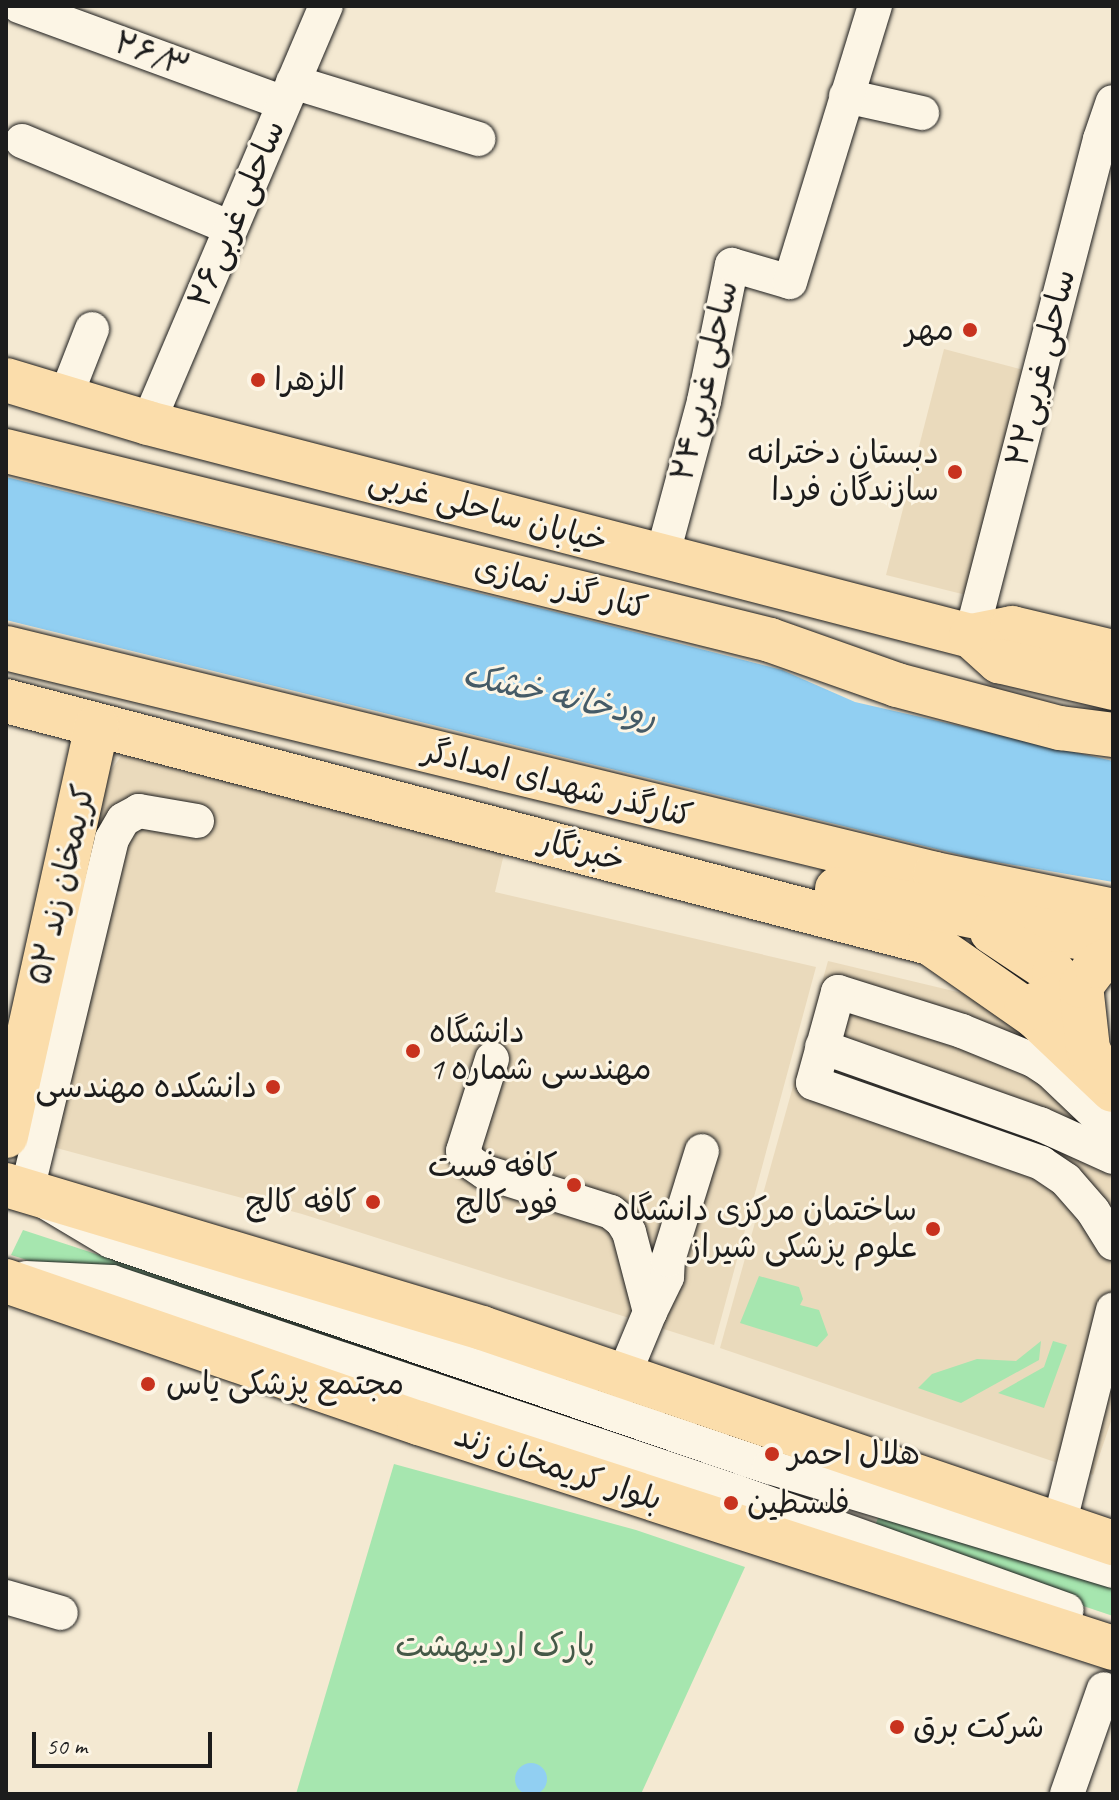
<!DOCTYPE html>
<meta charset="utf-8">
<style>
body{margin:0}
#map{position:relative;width:1119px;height:1800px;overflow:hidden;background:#f4e9d2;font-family:Caveat,"Playpen Sans Arabic",sans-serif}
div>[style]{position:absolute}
.built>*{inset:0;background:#eadabc}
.green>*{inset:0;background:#a6e6af}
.water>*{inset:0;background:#91cff2}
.round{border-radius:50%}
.roads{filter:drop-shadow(0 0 2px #1c1c1c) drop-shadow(0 0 2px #1c1c1c)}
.minor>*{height:34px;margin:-17px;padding:0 17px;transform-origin:17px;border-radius:17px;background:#fcf5e5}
.major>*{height:44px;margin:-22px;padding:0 22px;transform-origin:22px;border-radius:22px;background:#fbddab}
.dots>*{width:22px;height:22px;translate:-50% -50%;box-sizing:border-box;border:4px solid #fcf5e5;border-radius:50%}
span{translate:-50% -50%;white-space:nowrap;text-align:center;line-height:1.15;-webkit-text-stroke:6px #fcf5e5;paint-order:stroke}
.street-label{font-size:32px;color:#1c1c1c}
.poi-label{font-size:32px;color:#1c1c1c}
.right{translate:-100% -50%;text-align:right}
.left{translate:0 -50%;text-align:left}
.park-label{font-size:32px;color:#455948}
.water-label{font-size:34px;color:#455b67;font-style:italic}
.frame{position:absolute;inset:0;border:8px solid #1c1c1c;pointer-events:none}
.scale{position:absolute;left:32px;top:1732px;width:180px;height:36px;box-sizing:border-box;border:4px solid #1c1c1c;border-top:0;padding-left:10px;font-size:24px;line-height:28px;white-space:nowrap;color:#1c1c1c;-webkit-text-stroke:6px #fcf5e5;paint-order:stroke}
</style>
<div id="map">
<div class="built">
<i style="clip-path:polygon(944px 349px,1024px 370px,966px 595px,886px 575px)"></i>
<i style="clip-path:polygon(125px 751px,508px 837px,495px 892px,816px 967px,714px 1345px,302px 1214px,12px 1136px,101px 784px)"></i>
<i style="clip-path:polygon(828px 961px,991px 1000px,1113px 1110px,1113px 1415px,1093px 1475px,720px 1348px)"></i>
</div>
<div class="green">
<i style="clip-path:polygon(23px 1230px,300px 1321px,649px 1439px,641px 1445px,346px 1360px,11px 1255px)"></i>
<i style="clip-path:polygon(759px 1276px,799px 1287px,803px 1299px,800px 1305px,819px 1310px,828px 1335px,817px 1347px,740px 1323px)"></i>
<i style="clip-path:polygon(1041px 1341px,1039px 1360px,961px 1403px,918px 1388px,932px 1374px,977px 1359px,1016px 1361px)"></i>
<i style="clip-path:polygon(1053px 1341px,1067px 1345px,1044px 1408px,998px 1393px,1044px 1367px)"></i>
<i style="clip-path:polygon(394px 1464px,636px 1530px,745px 1567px,641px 1794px,296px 1794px)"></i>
<i style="clip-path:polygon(882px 1506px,1113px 1581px,1113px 1616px,872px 1535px)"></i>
</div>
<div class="water">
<i style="clip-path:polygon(6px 477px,584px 619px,782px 670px,855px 702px,1113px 761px,1113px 882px,973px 858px,6px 620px)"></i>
<i class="round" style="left:515px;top:1763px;width:32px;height:32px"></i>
</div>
<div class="roads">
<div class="minor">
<i style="left:19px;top:6px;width:282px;rotate:20.1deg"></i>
<i style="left:293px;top:82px;width:194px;rotate:17.1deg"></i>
<i style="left:846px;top:96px;width:78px;rotate:12.6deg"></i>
<i style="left:22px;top:141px;width:226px;rotate:22.6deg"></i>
<i style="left:65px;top:398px;width:74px;rotate:-68.6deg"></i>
<i style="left:148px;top:423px;width:453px;rotate:-66.9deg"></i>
<i style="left:662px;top:557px;width:162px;rotate:-74.9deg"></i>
<i style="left:704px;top:401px;width:139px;rotate:-78.4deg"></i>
<i style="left:732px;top:265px;width:60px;rotate:16.3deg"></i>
<i style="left:790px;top:282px;width:289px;rotate:-72.9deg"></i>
<i style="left:971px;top:636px;width:513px;rotate:-75.45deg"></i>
<i style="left:1100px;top:139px;width:39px;rotate:-71deg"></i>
<i style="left:197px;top:821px;width:59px;rotate:-170.2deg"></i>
<i style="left:139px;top:811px;width:18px;rotate:151deg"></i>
<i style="left:123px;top:820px;width:22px;rotate:120deg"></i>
<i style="left:112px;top:839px;width:362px;rotate:103.6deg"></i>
<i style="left:27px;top:1191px;width:98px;rotate:30.8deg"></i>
<i style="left:111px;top:1241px;width:696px;rotate:18.96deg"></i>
<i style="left:769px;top:1467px;width:359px;rotate:16.8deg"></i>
<i style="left:822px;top:1047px;width:231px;rotate:19.5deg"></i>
<i style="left:1040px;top:1124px;width:80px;rotate:24.3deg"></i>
<i style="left:492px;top:1059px;width:96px;rotate:107.5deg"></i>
<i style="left:463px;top:1151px;width:13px;rotate:58deg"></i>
<i style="left:470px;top:1162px;width:18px;rotate:34deg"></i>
<i style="left:485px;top:1172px;width:132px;rotate:17.6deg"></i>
<i style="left:611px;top:1212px;width:14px;rotate:39deg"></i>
<i style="left:622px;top:1221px;width:13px;rotate:58deg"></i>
<i style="left:629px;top:1232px;width:83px;rotate:75.3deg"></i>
<i style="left:650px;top:1312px;width:70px;rotate:112.6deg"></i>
<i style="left:1113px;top:1131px;width:87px;rotate:-136.4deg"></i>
<i style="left:1050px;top:1071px;width:20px;rotate:-147deg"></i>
<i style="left:1033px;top:1060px;width:77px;rotate:-157.8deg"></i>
<i style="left:962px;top:1031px;width:130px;rotate:-162.5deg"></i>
<i style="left:838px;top:992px;width:94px;rotate:105.4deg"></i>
<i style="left:813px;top:1083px;width:242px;rotate:19.3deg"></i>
<i style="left:1041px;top:1163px;width:30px;rotate:34deg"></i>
<i style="left:1066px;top:1180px;width:41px;rotate:48.9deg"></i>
<i style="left:1093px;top:1211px;width:38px;rotate:58deg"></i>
<i style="left:26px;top:1278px;width:86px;rotate:2.7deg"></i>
<i style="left:112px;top:1282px;width:659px;rotate:18.57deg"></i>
<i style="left:737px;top:1492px;width:350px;rotate:19.7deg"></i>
<i style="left:650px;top:1312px;width:39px;rotate:-64deg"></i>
<i style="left:667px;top:1277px;width:17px;rotate:-87deg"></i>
<i style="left:668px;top:1260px;width:114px;rotate:-72.7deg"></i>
<i style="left:1059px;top:1525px;width:222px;rotate:-75.9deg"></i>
<i style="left:6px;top:1597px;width:57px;rotate:16.2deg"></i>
<i style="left:1067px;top:1794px;width:111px;rotate:-70.6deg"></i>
</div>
<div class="major">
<i style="left:6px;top:380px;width:148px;rotate:16.8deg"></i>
<i style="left:148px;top:423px;width:850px;rotate:14.51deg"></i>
<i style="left:971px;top:636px;width:42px;rotate:-11deg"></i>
<i style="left:1012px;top:628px;width:104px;rotate:13.4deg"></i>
<i style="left:6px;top:451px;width:787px;rotate:13.89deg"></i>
<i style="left:770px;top:640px;width:135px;rotate:19.5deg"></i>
<i style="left:897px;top:685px;width:169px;rotate:14.8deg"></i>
<i style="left:1060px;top:728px;width:53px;rotate:7.5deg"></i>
<i style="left:971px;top:636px;width:38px;rotate:42deg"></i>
<i style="left:999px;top:661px;width:117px;rotate:13.3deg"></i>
<i style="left:6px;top:648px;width:956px;rotate:13.67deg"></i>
<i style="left:935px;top:874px;width:182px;rotate:11.7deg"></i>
<i style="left:6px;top:701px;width:955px;rotate:14.68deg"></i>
<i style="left:930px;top:943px;width:129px;rotate:34.9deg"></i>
<i style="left:1036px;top:1017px;width:106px;rotate:43.5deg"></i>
<i style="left:837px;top:889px;width:281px;rotate:11.3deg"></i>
<i style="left:992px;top:932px;width:74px;rotate:33.5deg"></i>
<i style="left:1054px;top:973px;width:22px;rotate:82deg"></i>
<i style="left:1057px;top:995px;width:34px;rotate:156deg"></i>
<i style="left:1100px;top:1072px;width:26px;rotate:-118deg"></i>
<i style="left:1088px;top:1049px;width:63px;rotate:-96.3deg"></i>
<i style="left:1081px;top:986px;width:25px;rotate:-53deg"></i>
<i style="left:1096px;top:966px;width:19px;rotate:-28deg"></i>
<i style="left:6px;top:1136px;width:420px;rotate:-77.5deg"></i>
<i style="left:6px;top:1185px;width:497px;rotate:16.7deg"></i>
<i style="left:482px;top:1328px;width:667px;rotate:18.82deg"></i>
<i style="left:6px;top:1281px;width:437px;rotate:19deg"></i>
<i style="left:419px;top:1423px;width:730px;rotate:17.96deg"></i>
</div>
</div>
<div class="dots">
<i style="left:970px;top:330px;background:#c8321e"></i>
<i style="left:258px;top:380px;background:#c8321e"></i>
<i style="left:955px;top:472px;background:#c8321e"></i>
<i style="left:413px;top:1051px;background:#c8321e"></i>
<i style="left:273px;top:1087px;background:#c8321e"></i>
<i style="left:574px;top:1185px;background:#c8321e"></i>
<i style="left:373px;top:1202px;background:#c8321e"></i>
<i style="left:933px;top:1229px;background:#c8321e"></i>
<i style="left:148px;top:1384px;background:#c8321e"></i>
<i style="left:772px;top:1454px;background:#c8321e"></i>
<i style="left:731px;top:1503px;background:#c8321e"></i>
<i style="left:897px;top:1727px;background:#c8321e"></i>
</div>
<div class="street-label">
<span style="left:152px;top:55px;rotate:20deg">۲۶/۳</span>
<span style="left:237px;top:214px;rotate:-67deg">ساحلی غربی۲۶</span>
<span style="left:1041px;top:368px;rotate:-76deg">ساحلی غربی۲۲</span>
<span style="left:705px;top:381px;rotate:-77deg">ساحلی غربی۲۴</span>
<span style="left:488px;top:511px;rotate:15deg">خیابان ساحلی غربی</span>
<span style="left:561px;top:588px;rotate:14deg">کنار گذر نمازی</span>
<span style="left:558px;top:784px;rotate:14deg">کنارگذر شهدای امدادگر</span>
<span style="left:582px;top:851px;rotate:15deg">خبرنگار</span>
<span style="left:62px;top:885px;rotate:-77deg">کریمخان زند ۵۲</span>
<span style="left:558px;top:1468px;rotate:18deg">بلوار کریمخان زند</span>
</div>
<div class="poi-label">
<span class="right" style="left:954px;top:330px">مهر</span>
<span class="left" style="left:274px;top:380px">الزهرا</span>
<span class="right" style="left:939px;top:472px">دبستان دخترانه<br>سازندگان فردا</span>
<span class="left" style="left:429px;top:1051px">دانشگاه<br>مهندسی شماره 1</span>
<span class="right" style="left:257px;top:1087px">دانشکده مهندسی</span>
<span class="right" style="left:558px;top:1185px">کافه فست<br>فود کالج</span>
<span class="right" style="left:357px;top:1202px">کافه کالج</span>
<span class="right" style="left:917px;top:1229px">ساختمان مرکزی دانشگاه<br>علوم پزشکی شیراز</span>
<span class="left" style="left:166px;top:1384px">مجتمع پزشکی یاس</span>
<span class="left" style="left:788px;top:1454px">هلال احمر</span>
<span class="left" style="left:747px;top:1503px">فلسطین</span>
<span class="left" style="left:913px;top:1727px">شرکت برق</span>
</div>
<div class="park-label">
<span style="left:495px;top:1646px">پارک اردیبهشت</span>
</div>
<div class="water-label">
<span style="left:560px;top:695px;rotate:13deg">رودخانه خشک</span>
</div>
<div class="frame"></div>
<div class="scale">50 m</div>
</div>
